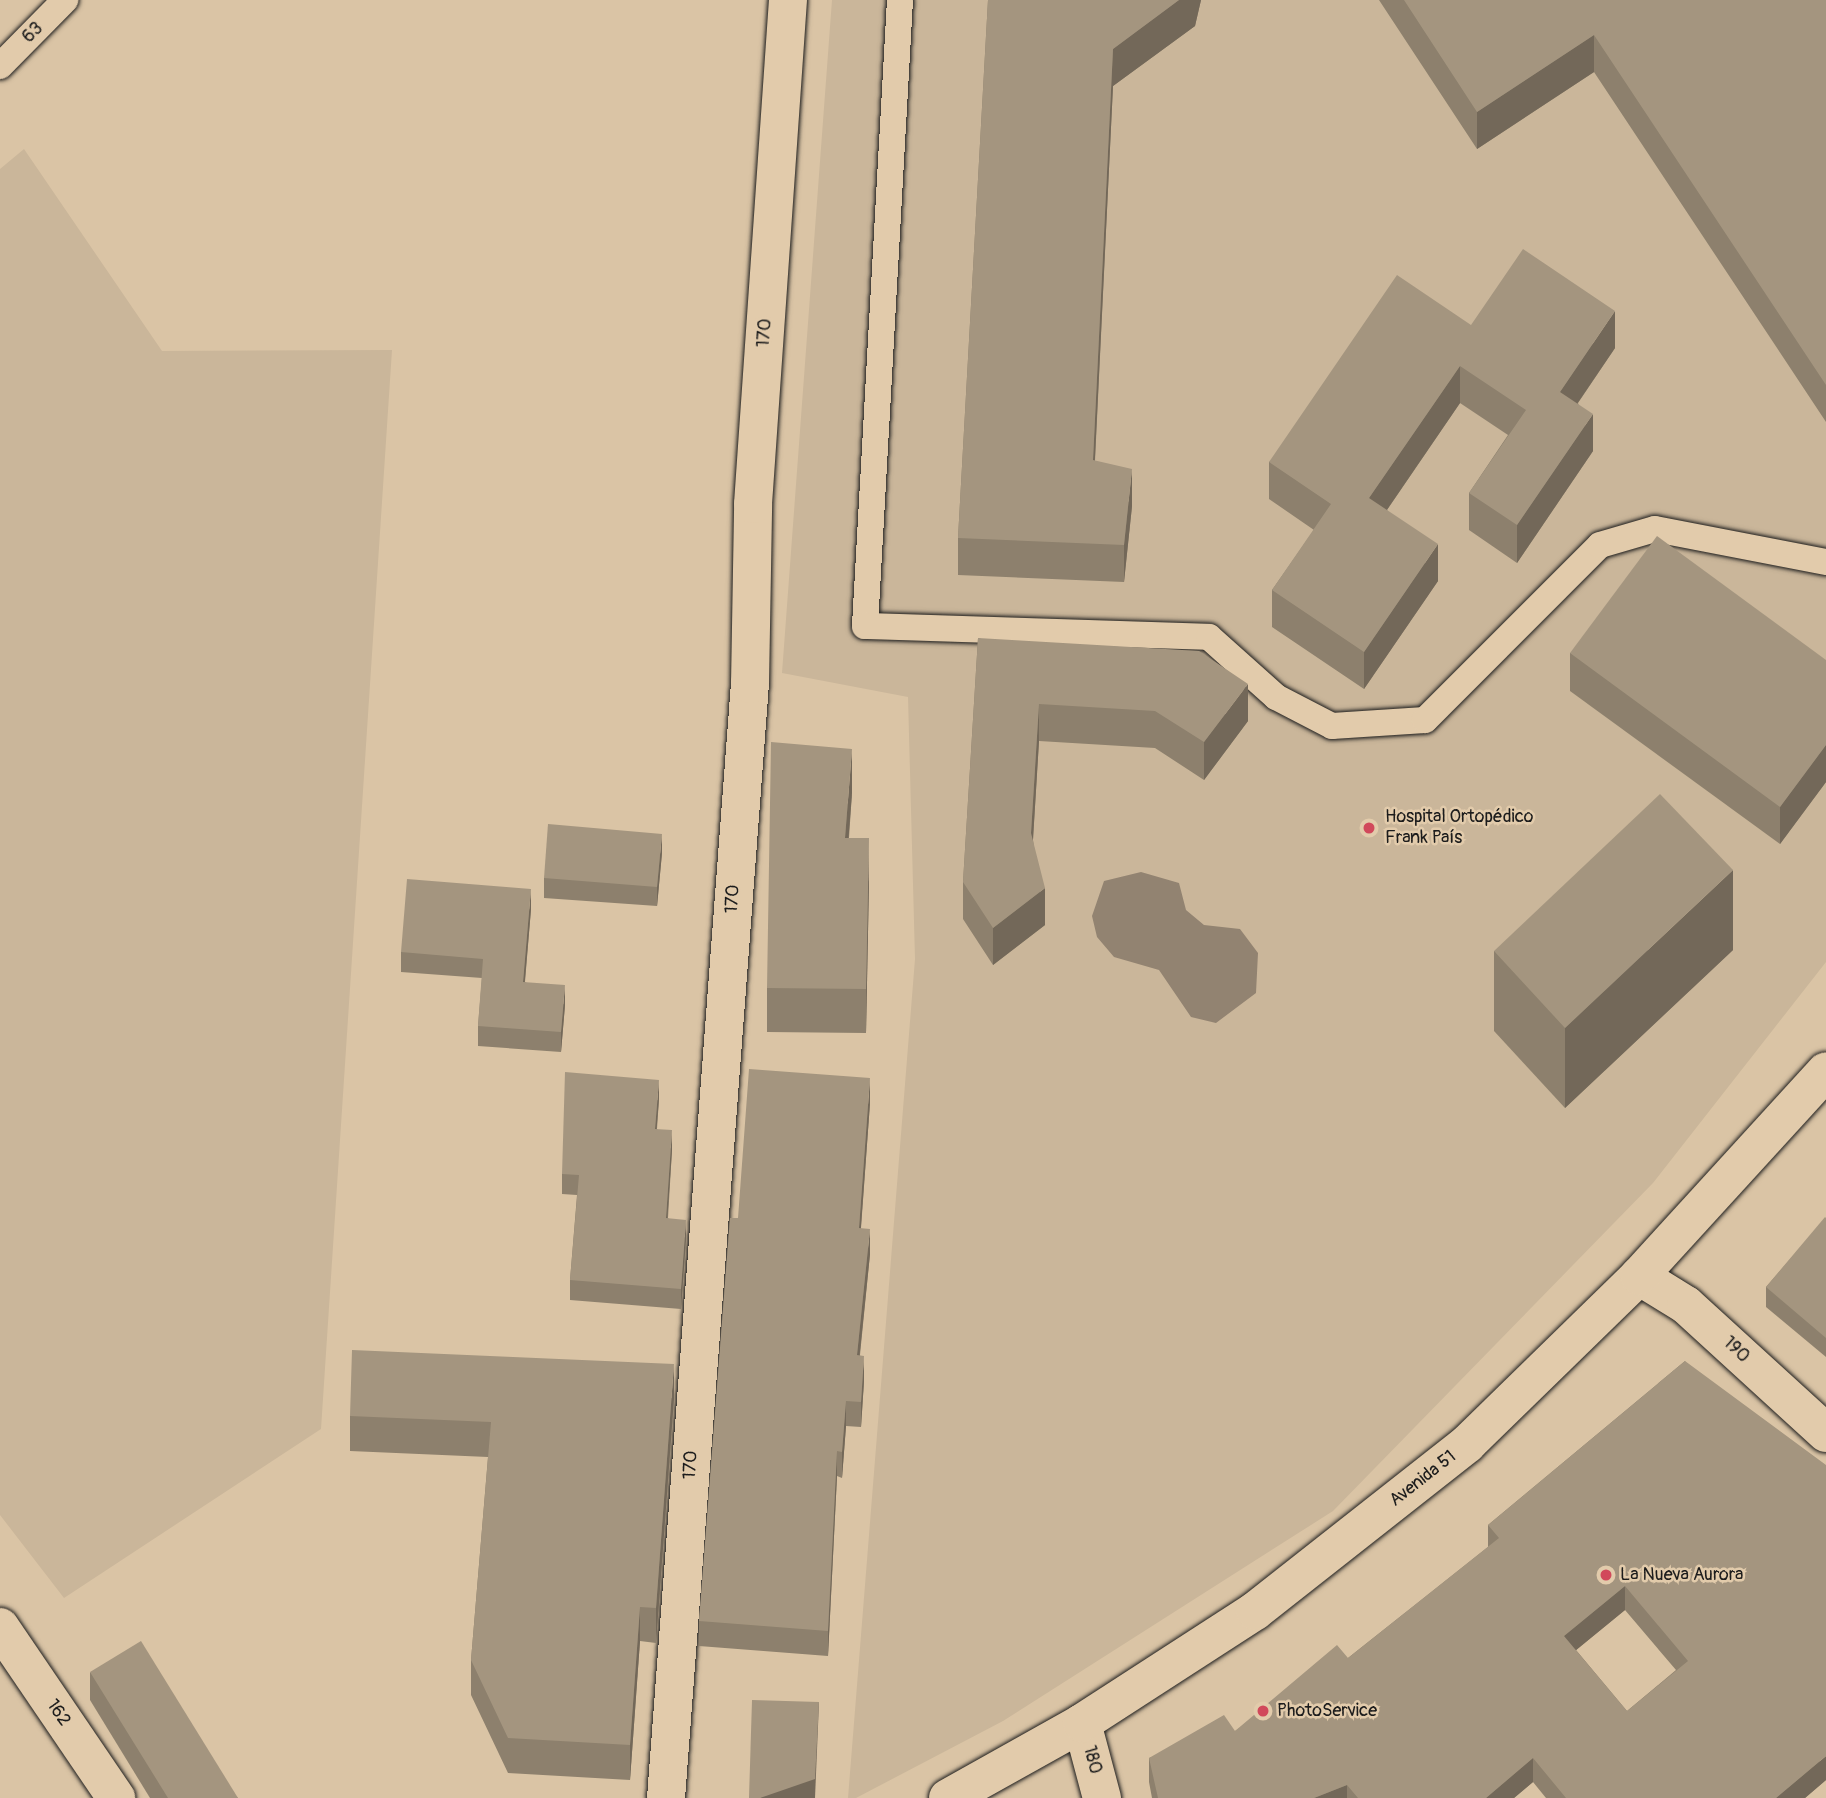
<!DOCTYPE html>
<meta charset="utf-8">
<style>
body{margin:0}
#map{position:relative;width:1826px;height:1798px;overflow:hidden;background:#dac4a5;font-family:Pangolin,sans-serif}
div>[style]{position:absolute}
.built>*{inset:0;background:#cab69a}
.water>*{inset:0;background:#928371}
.roads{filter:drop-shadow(0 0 2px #1c1c1c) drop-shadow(0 0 2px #1c1c1c)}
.lane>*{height:26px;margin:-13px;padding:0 13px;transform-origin:13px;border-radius:13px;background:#e2cbab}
.street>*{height:38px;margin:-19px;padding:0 19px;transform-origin:19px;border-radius:19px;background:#e2cbab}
.secondary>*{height:38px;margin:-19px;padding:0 19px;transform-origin:19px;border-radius:19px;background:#e2cbab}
.primary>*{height:38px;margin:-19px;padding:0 19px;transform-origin:19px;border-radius:19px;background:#e2cbab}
.wall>*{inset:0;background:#8d806d}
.shaded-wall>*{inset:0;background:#736859}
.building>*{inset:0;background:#a4957f}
.dots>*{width:19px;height:19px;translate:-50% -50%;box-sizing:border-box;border:4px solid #e2cbab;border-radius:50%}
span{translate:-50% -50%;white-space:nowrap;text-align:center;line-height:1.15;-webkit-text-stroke:5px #e2cbab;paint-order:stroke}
.street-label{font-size:18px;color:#1c1c1c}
.poi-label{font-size:18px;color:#1c1c1c}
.left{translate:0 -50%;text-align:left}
</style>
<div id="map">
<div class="built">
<i style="clip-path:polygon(832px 0,1826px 0,1826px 962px,1653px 1183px,1333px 1511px,1003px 1721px,856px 1798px,848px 1798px,915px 959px,908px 697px,782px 673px)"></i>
<i style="clip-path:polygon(24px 149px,162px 351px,392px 350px,321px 1429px,64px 1598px,0 1515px,0 169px)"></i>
</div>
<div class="water">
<i style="clip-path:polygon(1141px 872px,1179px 883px,1186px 910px,1204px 925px,1240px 929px,1258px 953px,1256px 993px,1216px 1023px,1191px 1017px,1159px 970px,1114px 957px,1097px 937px,1092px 916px,1104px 881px)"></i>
</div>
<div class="roads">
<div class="lane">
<i style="left:900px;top:0;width:627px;rotate:93.2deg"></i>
<i style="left:865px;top:626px;width:344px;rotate:1.8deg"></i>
<i style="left:1209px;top:637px;width:90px;rotate:41.8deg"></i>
<i style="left:1276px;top:697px;width:63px;rotate:27.4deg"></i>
<i style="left:1332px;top:726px;width:93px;rotate:-3.7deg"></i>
<i style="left:1425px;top:720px;width:247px;rotate:-45deg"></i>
<i style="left:1600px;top:545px;width:57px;rotate:-16.2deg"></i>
<i style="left:1655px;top:529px;width:174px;rotate:10.9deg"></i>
<i style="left:0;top:66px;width:93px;rotate:-45.4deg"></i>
</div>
<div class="street">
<i style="left:0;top:1627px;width:207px;rotate:55.8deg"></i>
<i style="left:1082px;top:1723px;width:78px;rotate:75.1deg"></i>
<i style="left:666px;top:1798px;width:1117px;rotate:-85.69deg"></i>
<i style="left:750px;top:684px;width:180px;rotate:-89deg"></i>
<i style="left:753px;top:504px;width:505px;rotate:-86.03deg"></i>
</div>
<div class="secondary">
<i style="left:1639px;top:1276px;width:55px;rotate:31.7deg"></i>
<i style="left:1686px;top:1305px;width:190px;rotate:42.4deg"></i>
</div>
<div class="primary">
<i style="left:948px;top:1798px;width:154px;rotate:-29.2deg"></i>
<i style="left:1082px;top:1723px;width:206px;rotate:-32.9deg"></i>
<i style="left:1255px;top:1611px;width:270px;rotate:-38.2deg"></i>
<i style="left:1467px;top:1444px;width:240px;rotate:-44.3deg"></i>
<i style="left:1639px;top:1276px;width:277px;rotate:-47.6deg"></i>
</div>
</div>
<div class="wall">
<i style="clip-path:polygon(988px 0,1201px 0,1195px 26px,1113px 86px,1095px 461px,1132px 506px,1124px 582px,958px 575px,958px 538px)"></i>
<i style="clip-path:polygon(1379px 0,1826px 0,1826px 422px,1594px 72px,1477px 149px)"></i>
<i style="clip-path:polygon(1471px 325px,1615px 348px,1578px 403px,1593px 451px,1517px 563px,1469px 530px,1469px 493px,1508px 435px,1460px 403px,1387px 510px,1438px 581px,1364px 689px,1272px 627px,1272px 590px,1314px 530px,1269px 499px,1269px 462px)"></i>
<i style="clip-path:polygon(978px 638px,1248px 721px,1204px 780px,1155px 748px,1039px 741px,1033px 840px,1045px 925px,993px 965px,963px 919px,963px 882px)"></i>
<i style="clip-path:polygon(1570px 653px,1826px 660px,1826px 782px,1780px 844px,1570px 691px)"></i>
<i style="clip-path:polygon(852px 793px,849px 838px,869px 882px,866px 1033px,767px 1032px,767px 988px)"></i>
<i style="clip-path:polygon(662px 853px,657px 906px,544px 898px,544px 878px)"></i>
<i style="clip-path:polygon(531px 909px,525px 982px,565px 1005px,561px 1052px,478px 1046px,478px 1026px,482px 978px,401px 972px,401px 952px)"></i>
<i style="clip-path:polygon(1733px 950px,1565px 1108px,1494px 1031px,1494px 951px)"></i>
<i style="clip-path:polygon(659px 1099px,657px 1129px,672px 1150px,668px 1218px,686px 1239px,681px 1309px,570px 1300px,570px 1280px,577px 1195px,562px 1194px,562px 1174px)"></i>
<i style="clip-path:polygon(870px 1103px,861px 1228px,870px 1254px,860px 1355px,864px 1381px,861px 1427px,846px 1426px,842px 1478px,837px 1476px,828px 1656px,699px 1646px,699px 1621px,738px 1218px)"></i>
<i style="clip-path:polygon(1826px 1218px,1826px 1357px,1766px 1307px,1766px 1287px)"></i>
<i style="clip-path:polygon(evenodd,1685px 1361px,1826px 1780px,1805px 1798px,1546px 1798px,1533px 1782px,1514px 1798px,1152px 1798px,1149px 1782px,1149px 1758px,1235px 1731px,1348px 1658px,1488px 1547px,1488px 1525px,1685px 1361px,1625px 1610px,1676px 1670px,1627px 1711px,1576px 1650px,1625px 1610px)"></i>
<i style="clip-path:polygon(674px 1398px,656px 1643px,640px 1641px,630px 1780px,508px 1773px,471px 1695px,471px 1660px,488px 1457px,350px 1451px,350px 1416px)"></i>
<i style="clip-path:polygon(90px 1672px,238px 1798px,150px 1798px,90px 1700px)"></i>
</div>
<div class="shaded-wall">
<i style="clip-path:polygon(1179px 0,1201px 0,1195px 26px,1113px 86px,1093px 498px,1093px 460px,1113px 49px)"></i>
<i style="clip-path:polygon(1594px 35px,1594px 72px,1477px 149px,1477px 112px)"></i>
<i style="clip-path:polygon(1615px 311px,1615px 348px,1560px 429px,1560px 392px)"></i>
<i style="clip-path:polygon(1460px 366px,1460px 403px,1369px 536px,1369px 498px)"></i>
<i style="clip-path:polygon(1593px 414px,1593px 451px,1517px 563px,1517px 525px)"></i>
<i style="clip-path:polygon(1132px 469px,1132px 506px,1124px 582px,1124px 545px)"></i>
<i style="clip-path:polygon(1438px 544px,1438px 581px,1364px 689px,1364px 652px)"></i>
<i style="clip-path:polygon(1248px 684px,1248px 721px,1204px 780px,1204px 742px)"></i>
<i style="clip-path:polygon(1039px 704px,1039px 741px,1031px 871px,1031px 833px)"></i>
<i style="clip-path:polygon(1826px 745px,1826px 782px,1780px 844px,1780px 807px)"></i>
<i style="clip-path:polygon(852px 749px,852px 793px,845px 882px,845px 838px)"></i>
<i style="clip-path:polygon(662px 834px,662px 853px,657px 906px,657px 887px)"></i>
<i style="clip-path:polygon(869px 838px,869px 882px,866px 1033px,866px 989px)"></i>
<i style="clip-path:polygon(1733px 870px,1733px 950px,1565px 1108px,1565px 1028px)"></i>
<i style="clip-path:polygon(1045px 888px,1045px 925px,993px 965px,993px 928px)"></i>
<i style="clip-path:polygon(531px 889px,531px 909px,523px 1002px,523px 982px)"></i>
<i style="clip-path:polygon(565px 985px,565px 1005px,561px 1052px,561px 1032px)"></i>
<i style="clip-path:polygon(870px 1078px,870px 1103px,859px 1253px,859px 1228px)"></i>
<i style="clip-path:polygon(659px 1080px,659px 1099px,655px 1148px,655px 1129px)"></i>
<i style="clip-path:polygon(672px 1130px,672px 1150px,666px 1238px,666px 1218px)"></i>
<i style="clip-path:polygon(686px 1220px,686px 1239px,681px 1309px,681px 1289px)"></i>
<i style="clip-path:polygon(870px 1229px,870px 1254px,857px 1380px,857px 1355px)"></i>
<i style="clip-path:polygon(864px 1356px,864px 1381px,861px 1427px,861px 1402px)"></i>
<i style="clip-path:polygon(674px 1364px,674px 1398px,656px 1643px,656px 1608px)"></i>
<i style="clip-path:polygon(846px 1401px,846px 1426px,842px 1478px,842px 1452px)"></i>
<i style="clip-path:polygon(837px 1451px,837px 1476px,828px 1656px,828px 1631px)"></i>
<i style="clip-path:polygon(1625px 1586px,1625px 1610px,1564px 1660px,1564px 1636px)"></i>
<i style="clip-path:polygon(640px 1607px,640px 1641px,630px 1780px,630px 1745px)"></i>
<i style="clip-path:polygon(819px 1702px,815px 1798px,760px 1798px)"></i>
<i style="clip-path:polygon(1826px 1756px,1826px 1780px,1805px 1798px,1776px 1798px)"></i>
<i style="clip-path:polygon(1533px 1758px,1533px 1782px,1514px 1798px,1486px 1798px)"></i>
<i style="clip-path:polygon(1347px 1785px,1347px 1798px,1314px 1798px)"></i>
</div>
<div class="building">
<i style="clip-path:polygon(988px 0,1179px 0,1113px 49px,1093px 460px,1132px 469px,1124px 545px,958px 538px)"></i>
<i style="clip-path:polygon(1404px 0,1826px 0,1826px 385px,1594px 35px,1477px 112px)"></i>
<i style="clip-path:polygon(1523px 249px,1615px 311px,1560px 392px,1593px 414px,1517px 525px,1469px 493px,1526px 410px,1460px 366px,1369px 498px,1438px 544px,1364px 652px,1272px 590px,1331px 504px,1269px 462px,1397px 275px,1471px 325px)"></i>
<i style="clip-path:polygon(1657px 536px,1826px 660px,1826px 745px,1780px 807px,1570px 653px)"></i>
<i style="clip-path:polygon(978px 638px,1199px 651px,1248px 684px,1204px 742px,1155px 711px,1039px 704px,1031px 833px,1045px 888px,993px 928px,963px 882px)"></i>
<i style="clip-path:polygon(771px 742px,852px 749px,845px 838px,869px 838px,866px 989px,767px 988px)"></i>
<i style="clip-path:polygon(1660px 794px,1733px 870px,1565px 1028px,1494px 951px)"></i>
<i style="clip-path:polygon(548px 824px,662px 834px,657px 887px,544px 878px)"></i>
<i style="clip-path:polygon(407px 879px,531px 889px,523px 982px,565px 985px,561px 1032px,478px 1026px,483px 959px,401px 952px)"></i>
<i style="clip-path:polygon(749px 1069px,870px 1078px,859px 1228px,870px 1229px,857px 1355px,864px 1356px,861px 1402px,846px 1401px,842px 1452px,837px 1451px,828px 1631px,699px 1621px,730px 1218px,738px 1218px)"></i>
<i style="clip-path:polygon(565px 1072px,659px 1080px,655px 1129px,672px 1130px,666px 1218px,686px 1220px,681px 1289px,570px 1280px,579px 1175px,562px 1174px)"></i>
<i style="clip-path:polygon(1825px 1217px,1826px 1218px,1826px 1338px,1766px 1287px)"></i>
<i style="clip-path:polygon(352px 1350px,674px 1364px,656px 1608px,640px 1607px,630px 1745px,508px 1738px,471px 1660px,491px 1422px,350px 1416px)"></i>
<i style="clip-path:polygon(evenodd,1685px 1361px,1826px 1465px,1826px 1756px,1776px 1798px,1566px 1798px,1533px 1758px,1486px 1798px,1358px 1798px,1347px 1785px,1314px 1798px,1158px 1798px,1149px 1758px,1224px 1715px,1235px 1731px,1337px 1645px,1348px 1658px,1499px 1538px,1488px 1525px,1685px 1361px,1625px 1586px,1688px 1661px,1627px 1711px,1564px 1636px,1625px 1586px)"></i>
<i style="clip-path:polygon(141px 1641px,238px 1798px,168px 1798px,90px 1672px)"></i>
<i style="clip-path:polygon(752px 1700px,819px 1702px,815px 1779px,760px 1798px,749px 1798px)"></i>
</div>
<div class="dots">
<i style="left:1369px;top:828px;background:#d1495b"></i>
<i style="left:1606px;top:1575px;background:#d1495b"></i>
<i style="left:1263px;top:1711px;background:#d1495b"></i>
</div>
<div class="street-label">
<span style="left:33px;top:33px;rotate:-45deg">63</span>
<span style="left:765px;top:333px;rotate:-86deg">170</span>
<span style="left:733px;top:899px;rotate:-86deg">170</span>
<span style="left:1736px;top:1350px;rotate:43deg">190</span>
<span style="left:691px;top:1465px;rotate:-86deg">170</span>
<span style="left:1423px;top:1479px;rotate:-38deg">Avenida 51</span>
<span style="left:58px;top:1713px;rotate:56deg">162</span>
<span style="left:1092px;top:1760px;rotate:75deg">180</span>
</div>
<div class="poi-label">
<span class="left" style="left:1385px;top:828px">Hospital Ortopédico<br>Frank País</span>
<span class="left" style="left:1620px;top:1575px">La Nueva Aurora</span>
<span class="left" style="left:1277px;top:1711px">PhotoService</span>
</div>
</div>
